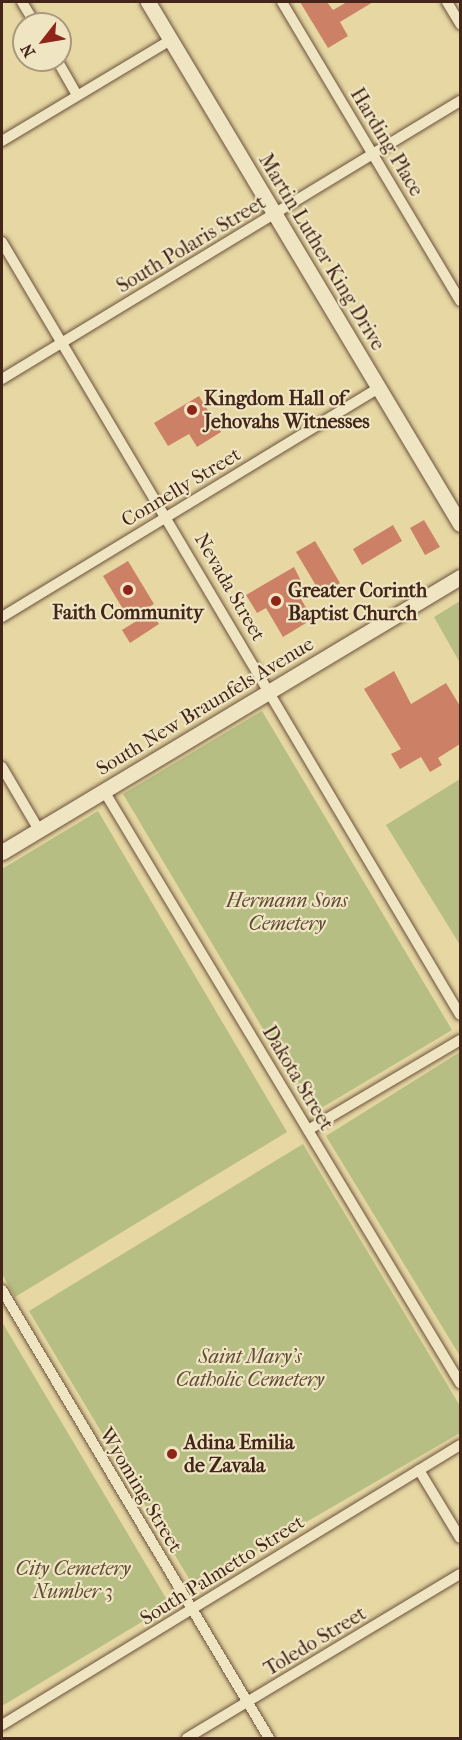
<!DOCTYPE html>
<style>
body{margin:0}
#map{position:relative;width:462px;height:1740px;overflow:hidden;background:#e6d7a3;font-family:"IM FELL French Canon",serif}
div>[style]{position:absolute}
.green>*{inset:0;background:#b6be84}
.building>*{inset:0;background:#cc8065}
.roads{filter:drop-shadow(0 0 2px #6c523c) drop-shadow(0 0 2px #6c523c)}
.minor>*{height:10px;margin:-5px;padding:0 5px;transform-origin:5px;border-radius:5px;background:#efe5c3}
.secondary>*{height:15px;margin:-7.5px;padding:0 7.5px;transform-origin:7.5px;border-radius:7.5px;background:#efe5c3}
.dots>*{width:16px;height:16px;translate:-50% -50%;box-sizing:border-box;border:3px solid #efe5c3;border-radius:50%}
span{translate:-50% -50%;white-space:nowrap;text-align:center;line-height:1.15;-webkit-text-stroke:4.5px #efe5c3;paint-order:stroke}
.street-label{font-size:20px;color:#43251a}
.poi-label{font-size:20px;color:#43251a;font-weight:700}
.left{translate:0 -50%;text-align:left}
.park-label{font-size:20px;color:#604b34;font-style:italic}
.frame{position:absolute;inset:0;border:3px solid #43251a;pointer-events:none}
.north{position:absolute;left:12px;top:12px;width:60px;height:60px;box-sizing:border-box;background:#efe5c3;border:2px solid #aa987f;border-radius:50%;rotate:239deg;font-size:16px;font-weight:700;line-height:24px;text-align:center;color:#43251a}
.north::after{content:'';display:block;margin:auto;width:21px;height:27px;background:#8f2418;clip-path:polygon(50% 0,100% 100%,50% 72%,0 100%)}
</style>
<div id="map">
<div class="green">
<i style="clip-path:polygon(460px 601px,460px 663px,434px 617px)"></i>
<i style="clip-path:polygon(262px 711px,452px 1030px,313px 1113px,123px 794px)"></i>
<i style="clip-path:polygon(460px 779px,460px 945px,386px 825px)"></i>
<i style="clip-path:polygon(98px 811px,287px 1132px,15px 1297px,2px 1274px,2px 869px)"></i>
<i style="clip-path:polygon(460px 1052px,460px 1356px,326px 1136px)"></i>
<i style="clip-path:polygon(303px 1144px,460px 1406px,460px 1433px,194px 1587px,29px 1311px)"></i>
<i style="clip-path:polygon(2px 1322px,170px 1605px,2px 1706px)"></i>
</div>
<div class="building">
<i style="clip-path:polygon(300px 2px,327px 2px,333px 10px,347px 2px,373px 2px,340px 22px,348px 36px,328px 48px)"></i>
<i style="clip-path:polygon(199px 396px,221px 432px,197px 447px,189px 434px,168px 446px,154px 423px)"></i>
<i style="clip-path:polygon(424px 520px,440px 547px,425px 555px,410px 528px)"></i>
<i style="clip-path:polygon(393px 525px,402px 541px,362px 565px,353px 549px)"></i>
<i style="clip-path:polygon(315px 541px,340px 583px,321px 594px,296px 552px)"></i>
<i style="clip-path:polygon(128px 561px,154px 604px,129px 619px,103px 576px)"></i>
<i style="clip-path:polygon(294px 567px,301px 581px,296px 590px,309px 613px,303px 616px,306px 623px,283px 637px,266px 608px,257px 613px,246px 595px)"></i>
<i style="clip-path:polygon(151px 612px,159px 624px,130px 643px,122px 630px)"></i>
<i style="clip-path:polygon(394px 671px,411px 704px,446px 683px,460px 706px,460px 744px,438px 758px,442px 765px,430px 772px,421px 757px,400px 769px,391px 754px,401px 749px,364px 689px)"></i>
</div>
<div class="roads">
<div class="minor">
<i style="left:22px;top:2px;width:26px;rotate:59deg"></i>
<i style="left:282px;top:2px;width:348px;rotate:59.2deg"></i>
<i style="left:447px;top:2px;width:26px;rotate:59deg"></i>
<i style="left:57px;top:60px;width:40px;rotate:60.3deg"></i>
<i style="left:2px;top:141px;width:197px;rotate:-30.9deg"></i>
<i style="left:2px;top:242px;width:898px;rotate:59.35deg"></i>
<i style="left:2px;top:379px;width:536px;rotate:-31.26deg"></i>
<i style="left:2px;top:617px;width:441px;rotate:-31.3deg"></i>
<i style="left:2px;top:767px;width:73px;rotate:59.6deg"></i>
<i style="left:104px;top:791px;width:691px;rotate:58.98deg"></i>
<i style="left:308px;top:1130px;width:177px;rotate:-30.6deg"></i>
<i style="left:2px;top:1290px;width:522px;rotate:59.21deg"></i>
<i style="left:419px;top:1470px;width:79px;rotate:58.9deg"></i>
<i style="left:2px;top:1725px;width:537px;rotate:-31.44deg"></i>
<i style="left:187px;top:1738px;width:318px;rotate:-31deg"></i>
</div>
<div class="secondary">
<i style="left:148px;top:2px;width:608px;rotate:59.13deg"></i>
<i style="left:2px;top:852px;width:534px;rotate:-30.98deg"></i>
</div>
</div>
<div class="dots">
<i style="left:192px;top:410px;background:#8f2418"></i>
<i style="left:128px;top:590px;background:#8f2418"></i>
<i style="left:276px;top:601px;background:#8f2418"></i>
<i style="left:172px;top:1454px;background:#8f2418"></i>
</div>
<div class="street-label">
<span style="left:387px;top:142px;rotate:59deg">Harding Place</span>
<span style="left:191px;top:244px;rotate:-31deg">South Polaris Street</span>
<span style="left:322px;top:252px;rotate:59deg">Martin Luther King Drive</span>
<span style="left:181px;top:487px;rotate:-31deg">Connelly Street</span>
<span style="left:230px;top:587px;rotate:60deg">Nevada Street</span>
<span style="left:205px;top:706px;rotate:-31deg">South New Braunfels Avenue</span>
<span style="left:298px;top:1078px;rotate:59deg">Dakota Street</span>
<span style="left:141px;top:1490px;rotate:59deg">Wyoming Street</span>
<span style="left:222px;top:1570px;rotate:-32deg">South Palmetto Street</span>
<span style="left:315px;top:1641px;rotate:-31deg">Toledo Street</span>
</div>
<div class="poi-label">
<span class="left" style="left:204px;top:410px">Kingdom Hall of<br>Jehovahs Witnesses</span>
<span class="left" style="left:288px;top:602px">Greater Corinth<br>Baptist Church</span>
<span style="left:128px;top:612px">Faith Community</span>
<span class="left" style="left:184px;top:1454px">Adina Emilia<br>de Zavala</span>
</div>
<div class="park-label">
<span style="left:287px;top:912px">Hermann Sons<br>Cemetery</span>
<span style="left:250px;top:1368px">Saint Mary's<br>Catholic Cemetery</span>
<span style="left:73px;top:1580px">City Cemetery<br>Number 3</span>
</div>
<div class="frame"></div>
<div class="north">N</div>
</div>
